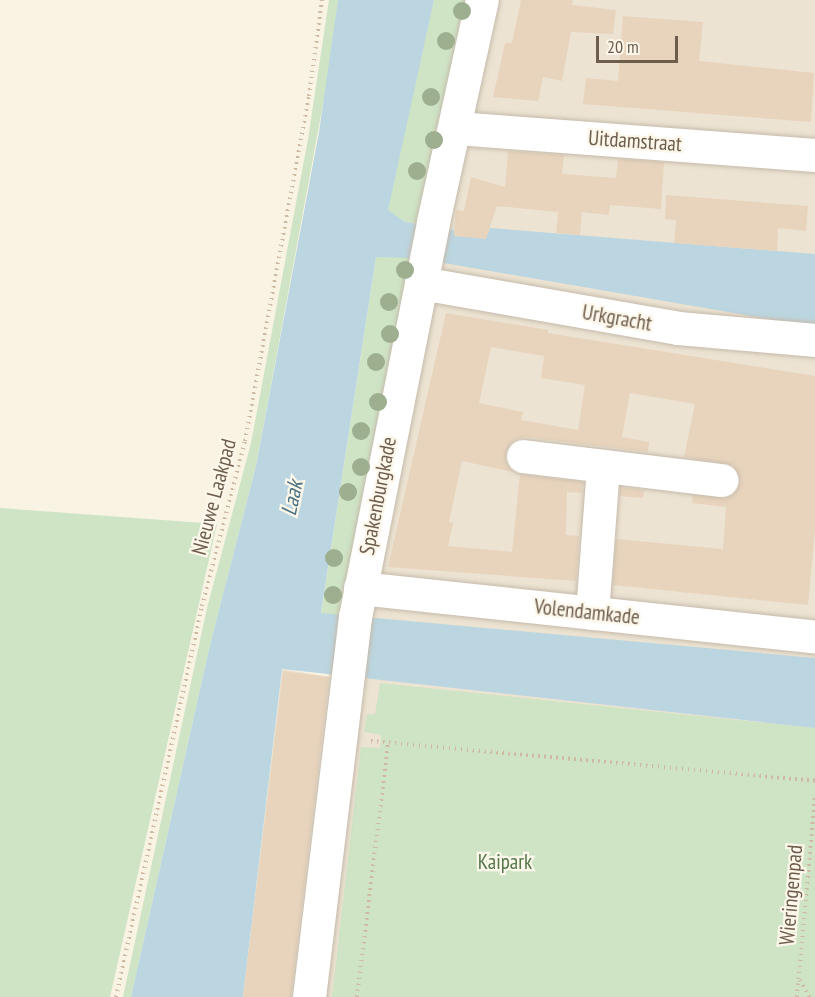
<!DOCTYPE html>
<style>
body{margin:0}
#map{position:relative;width:815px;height:997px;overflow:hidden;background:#f9f3e4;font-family:"PT Sans Narrow",sans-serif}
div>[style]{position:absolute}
.residential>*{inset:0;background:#ece3d2}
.green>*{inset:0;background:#cee4c5}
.water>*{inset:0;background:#bbd6e0}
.building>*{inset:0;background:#e8d4bd}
.path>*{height:4px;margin-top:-2px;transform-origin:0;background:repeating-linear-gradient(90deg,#cfb9a3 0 1.5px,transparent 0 6px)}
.roads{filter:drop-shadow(0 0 2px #c6baaa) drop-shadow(0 0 2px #c6baaa)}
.minor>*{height:33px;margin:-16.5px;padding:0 16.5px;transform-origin:16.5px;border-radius:16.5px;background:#fff}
.trees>*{width:18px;height:18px;margin:-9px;border-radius:50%;background:#9daf8f}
span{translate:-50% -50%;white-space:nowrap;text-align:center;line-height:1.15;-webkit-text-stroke:4.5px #fcf7ea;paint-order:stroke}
.street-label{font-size:21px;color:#6e5d4d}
.park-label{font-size:21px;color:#52784a}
.water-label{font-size:22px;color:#4d7585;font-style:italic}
.scale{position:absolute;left:596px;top:36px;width:82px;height:27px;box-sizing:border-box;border:3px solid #6e5d4d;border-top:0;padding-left:8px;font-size:18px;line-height:21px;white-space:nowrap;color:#6e5d4d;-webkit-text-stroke:4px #fcf7ea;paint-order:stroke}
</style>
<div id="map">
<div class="residential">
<i style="clip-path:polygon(434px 0,815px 0,815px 997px,243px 997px,282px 669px,337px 678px,387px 210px)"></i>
</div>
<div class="green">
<i style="clip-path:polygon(329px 0,338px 0,331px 61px,256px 466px,210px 645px,131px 997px,123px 997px,207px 608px,251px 443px,308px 139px)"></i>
<i style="clip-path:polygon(434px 0,471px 0,424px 224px,405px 222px,387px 210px)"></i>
<i style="clip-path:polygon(397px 256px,415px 258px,345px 617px,321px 614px,376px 257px)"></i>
<i style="clip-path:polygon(0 508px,217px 524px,110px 997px,0 997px)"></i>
<i style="clip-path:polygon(380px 683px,815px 728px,815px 997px,332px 997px,361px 747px,380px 748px,381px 735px,364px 732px,367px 714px,375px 714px)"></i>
</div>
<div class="water">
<i style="clip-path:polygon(338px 0,434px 0,388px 210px,405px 222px,454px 230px,454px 236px,486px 238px,490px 228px,815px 254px,815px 327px,415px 258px,376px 257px,321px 613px,815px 658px,815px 728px,282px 669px,243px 997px,131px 997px,210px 645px,256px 466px,319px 132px)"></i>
</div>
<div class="building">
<i style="clip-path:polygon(521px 0,573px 0,572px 5px,616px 10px,613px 34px,571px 32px,562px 81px,543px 77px,538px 101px,493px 97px,505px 43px,512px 43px)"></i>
<i style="clip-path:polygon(623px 16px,703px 22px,699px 61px,814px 73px,811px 122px,583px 104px,586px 78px,618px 81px)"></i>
<i style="clip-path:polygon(508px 151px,564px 155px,562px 174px,616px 178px,618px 159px,664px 162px,661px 209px,610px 205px,609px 215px,582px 212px,580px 235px,556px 233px,558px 212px,497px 206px,486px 239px,454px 236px,456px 210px,464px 211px,471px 177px,505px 187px)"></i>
<i style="clip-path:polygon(666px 195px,808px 206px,806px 231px,778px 228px,777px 251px,674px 243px,676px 220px,665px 219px)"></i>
<i style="clip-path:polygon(evenodd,446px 313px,548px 330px,548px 333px,815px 376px,815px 530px,808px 605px,613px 585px,616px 539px,723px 549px,726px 507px,692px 503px,693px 495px,729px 497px,741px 482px,733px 465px,684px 457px,695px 404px,630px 393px,622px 437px,649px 442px,648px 452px,525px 437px,515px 439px,505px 453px,506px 464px,513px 472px,462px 461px,449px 522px,453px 523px,448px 546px,512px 552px,520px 474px,583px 482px,582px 493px,567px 492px,566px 535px,579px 536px,576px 581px,388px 567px,446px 313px,491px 347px,544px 356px,541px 378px,585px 385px,578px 430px,521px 420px,523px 412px,479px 403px,491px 347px)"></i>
<i style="clip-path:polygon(620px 487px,644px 490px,643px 498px,620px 496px)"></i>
<i style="clip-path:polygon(283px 671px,329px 677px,291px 997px,243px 997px)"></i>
</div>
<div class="path">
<i style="left:371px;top:741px;width:446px;rotate:5.1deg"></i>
<i style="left:800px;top:980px;width:20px;rotate:60deg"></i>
<i style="left:116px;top:997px;width:400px;rotate:-77.6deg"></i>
<i style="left:202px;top:606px;width:171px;rotate:-75.4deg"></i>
<i style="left:245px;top:441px;width:351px;rotate:-79.5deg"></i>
<i style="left:309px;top:96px;width:97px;rotate:-82.3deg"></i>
<i style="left:357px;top:997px;width:256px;rotate:-83deg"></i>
<i style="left:797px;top:997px;width:203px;rotate:-84.9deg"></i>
</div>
<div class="roads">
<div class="minor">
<i style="left:456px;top:128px;width:360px;rotate:4.3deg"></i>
<i style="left:421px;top:283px;width:261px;rotate:9.9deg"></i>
<i style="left:678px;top:328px;width:138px;rotate:5deg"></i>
<i style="left:523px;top:456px;width:200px;rotate:6.9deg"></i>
<i style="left:360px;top:588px;width:458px;rotate:6.1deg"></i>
<i style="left:592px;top:613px;width:147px;rotate:-85.7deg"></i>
<i style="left:309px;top:997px;width:383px;rotate:-83.1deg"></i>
<i style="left:355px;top:617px;width:403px;rotate:-78.8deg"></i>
<i style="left:433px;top:222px;width:227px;rotate:-77.6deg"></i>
</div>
</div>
<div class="trees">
<i style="left:462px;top:11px"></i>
<i style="left:446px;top:41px"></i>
<i style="left:431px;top:97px"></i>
<i style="left:434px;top:140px"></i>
<i style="left:417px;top:171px"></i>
<i style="left:405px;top:270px"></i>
<i style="left:389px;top:302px"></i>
<i style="left:390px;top:334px"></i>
<i style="left:376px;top:362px"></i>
<i style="left:378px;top:402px"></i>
<i style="left:361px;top:431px"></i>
<i style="left:361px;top:467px"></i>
<i style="left:348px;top:492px"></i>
<i style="left:334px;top:558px"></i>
<i style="left:333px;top:595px"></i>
</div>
<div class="street-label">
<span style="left:635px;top:141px;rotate:4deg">Uitdamstraat</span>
<span style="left:617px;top:318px;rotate:10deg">Urkgracht</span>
<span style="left:378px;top:496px;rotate:-79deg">Spakenburgkade</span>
<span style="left:214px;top:497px;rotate:-75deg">Nieuwe Laakpad</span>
<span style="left:587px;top:612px;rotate:6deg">Volendamkade</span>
<span style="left:791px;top:895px;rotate:-85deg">Wieringenpad</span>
</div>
<div class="park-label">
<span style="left:505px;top:862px">Kaipark</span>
</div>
<div class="water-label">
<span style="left:292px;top:498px;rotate:-78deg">Laak</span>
</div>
<div class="scale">20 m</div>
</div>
